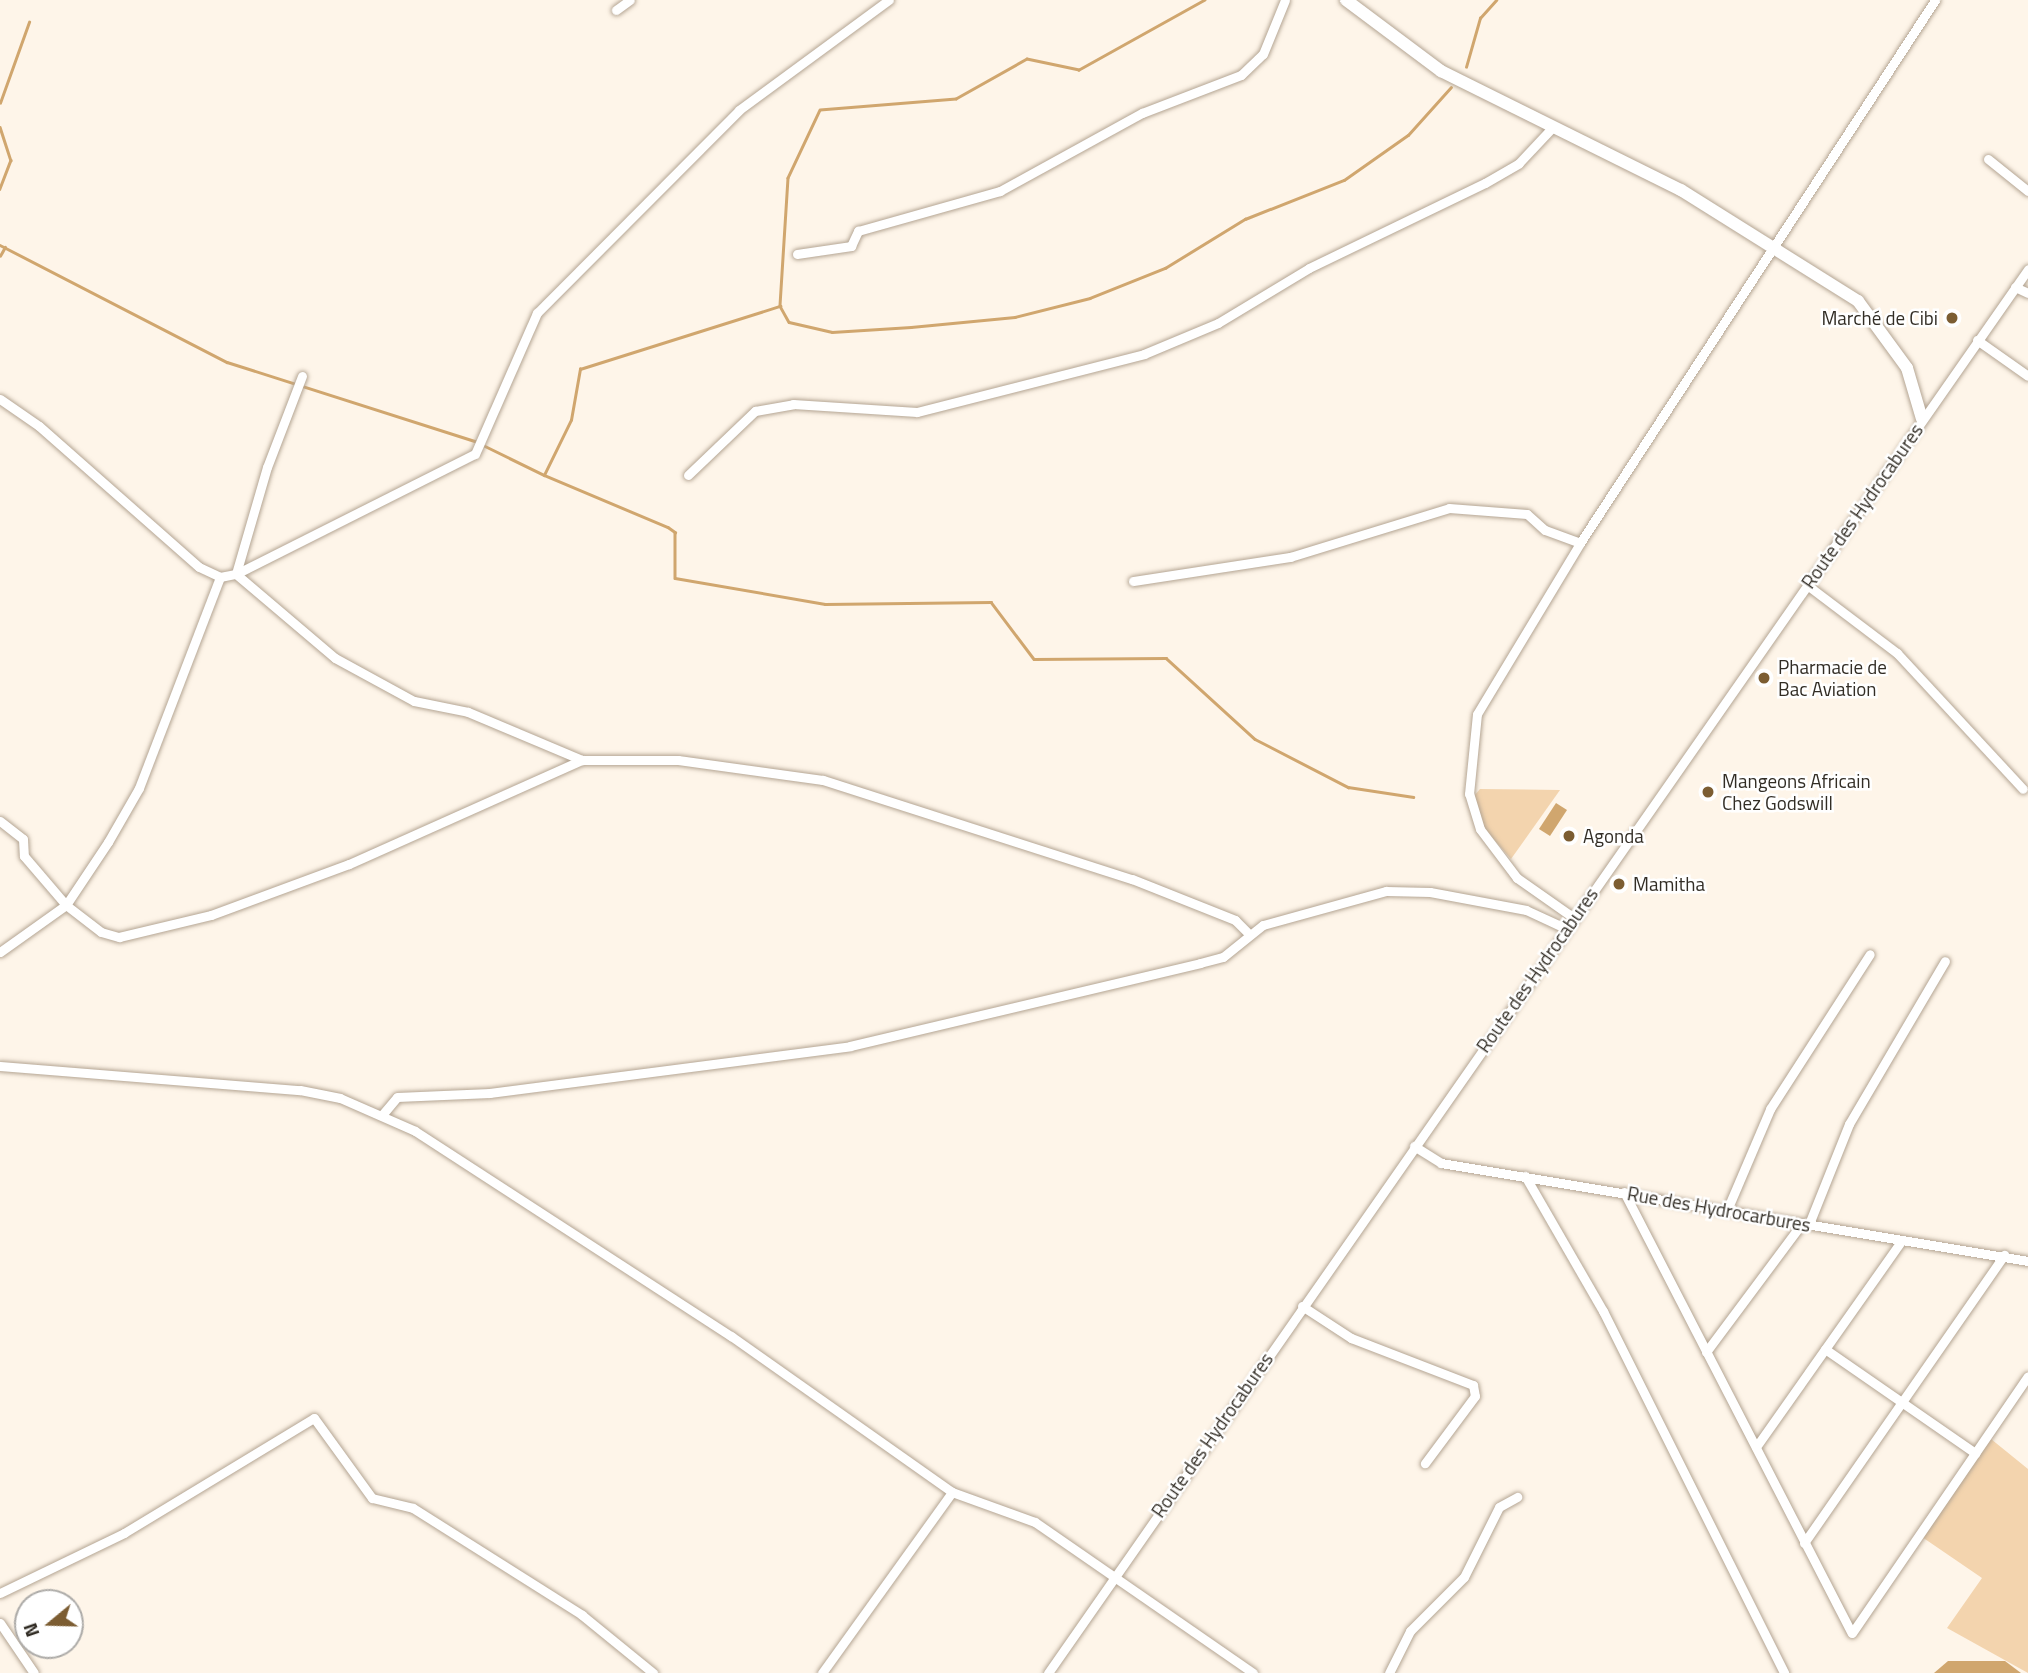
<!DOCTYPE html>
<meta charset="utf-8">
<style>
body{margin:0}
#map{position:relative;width:2028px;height:1673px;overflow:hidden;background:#fef5e9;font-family:"Titillium Web",sans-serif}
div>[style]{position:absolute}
.green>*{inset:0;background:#f3d4ae}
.water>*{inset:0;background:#d0a66e}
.stream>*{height:2.5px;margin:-1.25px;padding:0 1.25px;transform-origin:1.25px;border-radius:1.25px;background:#d0a66e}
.roads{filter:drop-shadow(0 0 2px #b4a593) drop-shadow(0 0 2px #b4a593)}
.street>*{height:9px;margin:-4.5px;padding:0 4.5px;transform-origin:4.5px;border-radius:4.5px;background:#fff}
.secondary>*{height:12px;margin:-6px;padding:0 6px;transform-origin:6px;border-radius:6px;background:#fff}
.dots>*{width:19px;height:19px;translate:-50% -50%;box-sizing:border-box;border:4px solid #fff;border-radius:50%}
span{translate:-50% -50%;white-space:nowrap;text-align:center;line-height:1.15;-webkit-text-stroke:5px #fff;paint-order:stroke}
.poi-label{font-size:19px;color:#322d25}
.right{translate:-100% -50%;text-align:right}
.left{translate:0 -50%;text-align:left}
.street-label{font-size:19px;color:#322d25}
.north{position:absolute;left:14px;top:1589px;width:70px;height:70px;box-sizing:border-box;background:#fff;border:2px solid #adaba8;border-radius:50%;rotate:251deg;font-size:19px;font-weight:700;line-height:28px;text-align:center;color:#322d25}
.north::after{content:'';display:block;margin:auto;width:24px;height:32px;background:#7c5d32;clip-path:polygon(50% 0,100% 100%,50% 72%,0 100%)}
</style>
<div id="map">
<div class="green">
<i style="clip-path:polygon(1480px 789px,1560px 790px,1511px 859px,1484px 828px,1474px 796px)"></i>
<i style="clip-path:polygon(1991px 1439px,2028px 1469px,2028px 1673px,1947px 1628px,1982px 1578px,1922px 1537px)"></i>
</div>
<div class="water">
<i style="clip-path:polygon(1556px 803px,1567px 810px,1550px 836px,1539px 829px)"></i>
<i style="clip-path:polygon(1948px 1661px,2005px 1661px,2021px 1673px,1934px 1673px)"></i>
</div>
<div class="stream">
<i style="left:1205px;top:0;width:144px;rotate:150.9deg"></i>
<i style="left:1079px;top:70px;width:53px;rotate:-168.1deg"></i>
<i style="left:1027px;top:59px;width:81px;rotate:150.6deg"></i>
<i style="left:956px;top:99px;width:136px;rotate:175.4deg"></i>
<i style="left:820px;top:110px;width:75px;rotate:115.2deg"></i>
<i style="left:788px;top:178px;width:128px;rotate:93.6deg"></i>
<i style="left:780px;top:306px;width:18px;rotate:61deg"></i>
<i style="left:789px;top:322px;width:44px;rotate:13.1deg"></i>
<i style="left:832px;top:332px;width:79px;rotate:-3.6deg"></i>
<i style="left:911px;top:327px;width:104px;rotate:-5.5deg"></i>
<i style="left:1015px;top:317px;width:77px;rotate:-14.2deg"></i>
<i style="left:1090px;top:298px;width:81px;rotate:-21.8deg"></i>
<i style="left:1165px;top:268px;width:94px;rotate:-31.5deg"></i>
<i style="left:1245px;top:219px;width:106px;rotate:-21.5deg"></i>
<i style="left:1344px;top:180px;width:78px;rotate:-35.1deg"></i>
<i style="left:1408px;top:135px;width:64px;rotate:-48.1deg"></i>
<i style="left:1466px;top:67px;width:51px;rotate:-74.1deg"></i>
<i style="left:1480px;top:18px;width:24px;rotate:-48deg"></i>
<i style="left:0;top:103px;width:86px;rotate:-70.3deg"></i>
<i style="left:0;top:127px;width:35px;rotate:72deg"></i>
<i style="left:11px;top:160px;width:31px;rotate:111deg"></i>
<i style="left:0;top:245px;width:255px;rotate:27.3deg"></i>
<i style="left:227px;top:362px;width:262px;rotate:17.7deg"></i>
<i style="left:0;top:256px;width:10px;rotate:-61deg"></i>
<i style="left:483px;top:445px;width:68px;rotate:26.2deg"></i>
<i style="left:544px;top:475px;width:61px;rotate:-63.9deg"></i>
<i style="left:571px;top:420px;width:52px;rotate:-80deg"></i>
<i style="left:580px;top:369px;width:210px;rotate:-17.5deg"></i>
<i style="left:544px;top:475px;width:134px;rotate:22.8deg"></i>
<i style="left:668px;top:527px;width:9px;rotate:36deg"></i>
<i style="left:675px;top:532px;width:46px;rotate:90deg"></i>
<i style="left:675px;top:578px;width:152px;rotate:9.8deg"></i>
<i style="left:825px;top:604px;width:166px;rotate:-0.7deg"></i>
<i style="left:991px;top:602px;width:71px;rotate:53deg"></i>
<i style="left:1034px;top:659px;width:132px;rotate:-0.4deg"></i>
<i style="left:1166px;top:658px;width:120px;rotate:42.3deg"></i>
<i style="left:1255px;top:739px;width:105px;rotate:27.3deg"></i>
<i style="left:1348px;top:787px;width:66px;rotate:8.7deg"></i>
</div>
<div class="roads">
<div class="street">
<i style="left:616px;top:10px;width:17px;rotate:-36deg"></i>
<i style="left:1988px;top:159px;width:51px;rotate:38.7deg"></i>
<i style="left:797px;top:254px;width:55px;rotate:-8.4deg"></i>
<i style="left:851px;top:246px;width:17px;rotate:-65deg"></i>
<i style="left:858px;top:231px;width:148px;rotate:-15.7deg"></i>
<i style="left:1000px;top:191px;width:162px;rotate:-28.8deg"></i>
<i style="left:1142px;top:113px;width:106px;rotate:-21deg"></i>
<i style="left:1241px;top:75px;width:30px;rotate:-44deg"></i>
<i style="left:1263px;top:54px;width:58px;rotate:-67.8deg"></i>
<i style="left:2015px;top:287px;width:14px;rotate:25deg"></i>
<i style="left:1977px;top:340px;width:62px;rotate:35.2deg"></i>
<i style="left:302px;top:376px;width:97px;rotate:111deg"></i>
<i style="left:267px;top:467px;width:111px;rotate:106.2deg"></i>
<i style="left:236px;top:574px;width:130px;rotate:40.3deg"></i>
<i style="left:335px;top:658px;width:90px;rotate:28.6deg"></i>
<i style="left:414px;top:701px;width:55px;rotate:11.5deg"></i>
<i style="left:468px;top:712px;width:124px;rotate:22.8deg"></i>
<i style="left:0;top:399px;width:47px;rotate:34.7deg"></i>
<i style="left:39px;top:426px;width:213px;rotate:41.4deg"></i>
<i style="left:199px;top:567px;width:23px;rotate:25deg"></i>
<i style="left:220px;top:577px;width:16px;rotate:-11deg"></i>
<i style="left:236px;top:574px;width:267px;rotate:-26.7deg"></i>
<i style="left:475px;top:454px;width:154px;rotate:-66.3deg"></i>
<i style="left:537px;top:313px;width:286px;rotate:-45.1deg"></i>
<i style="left:739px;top:110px;width:186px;rotate:-36.3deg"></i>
<i style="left:688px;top:475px;width:93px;rotate:-43.7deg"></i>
<i style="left:755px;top:411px;width:39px;rotate:-10deg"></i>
<i style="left:793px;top:404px;width:124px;rotate:3.7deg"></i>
<i style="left:917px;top:412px;width:234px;rotate:-14.3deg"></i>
<i style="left:1144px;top:354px;width:80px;rotate:-22.7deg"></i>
<i style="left:1218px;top:323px;width:106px;rotate:-31.1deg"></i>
<i style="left:1309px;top:268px;width:195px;rotate:-25.8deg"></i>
<i style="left:1485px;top:183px;width:39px;rotate:-30deg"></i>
<i style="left:1519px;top:163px;width:45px;rotate:-46.8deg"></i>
<i style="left:1133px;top:581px;width:159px;rotate:-8.7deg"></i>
<i style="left:1290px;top:557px;width:166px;rotate:-17.1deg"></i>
<i style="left:1449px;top:508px;width:78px;rotate:4.4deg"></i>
<i style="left:1527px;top:514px;width:24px;rotate:42deg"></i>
<i style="left:1545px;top:530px;width:37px;rotate:20deg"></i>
<i style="left:1807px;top:585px;width:113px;rotate:37.1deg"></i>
<i style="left:1897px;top:653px;width:185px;rotate:47.2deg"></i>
<i style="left:0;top:821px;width:29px;rotate:38deg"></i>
<i style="left:23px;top:839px;width:17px;rotate:87deg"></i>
<i style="left:24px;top:856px;width:65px;rotate:49.4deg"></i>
<i style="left:66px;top:905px;width:44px;rotate:37.6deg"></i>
<i style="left:101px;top:932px;width:19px;rotate:16deg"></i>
<i style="left:119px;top:937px;width:95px;rotate:-13.4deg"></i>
<i style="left:211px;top:915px;width:147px;rotate:-20.3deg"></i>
<i style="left:349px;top:864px;width:255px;rotate:-24.1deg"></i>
<i style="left:582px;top:760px;width:96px"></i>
<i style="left:678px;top:760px;width:146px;rotate:7.9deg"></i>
<i style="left:823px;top:780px;width:324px;rotate:17.8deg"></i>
<i style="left:1132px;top:879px;width:111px;rotate:21.7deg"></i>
<i style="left:1235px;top:920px;width:20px;rotate:45deg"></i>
<i style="left:1574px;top:918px;width:70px;rotate:-144.9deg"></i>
<i style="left:1517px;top:878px;width:61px;rotate:-127.1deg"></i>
<i style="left:1480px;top:829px;width:37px;rotate:-107deg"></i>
<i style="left:1469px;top:794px;width:80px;rotate:-84.3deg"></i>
<i style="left:1477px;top:714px;width:200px;rotate:-58.9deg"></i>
<i style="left:1580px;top:543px;width:649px;rotate:-56.82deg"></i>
<i style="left:0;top:952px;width:81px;rotate:-35.5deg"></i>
<i style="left:66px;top:905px;width:76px;rotate:-56.3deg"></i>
<i style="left:108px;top:842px;width:62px;rotate:-60.1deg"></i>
<i style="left:139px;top:788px;width:226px;rotate:-69deg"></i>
<i style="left:0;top:1066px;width:301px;rotate:4.6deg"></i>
<i style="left:300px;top:1090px;width:41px;rotate:11.3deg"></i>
<i style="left:340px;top:1098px;width:82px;rotate:23.7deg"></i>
<i style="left:415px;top:1131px;width:377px;rotate:33deg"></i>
<i style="left:731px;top:1336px;width:271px;rotate:35.2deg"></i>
<i style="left:952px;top:1492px;width:88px;rotate:19.9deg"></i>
<i style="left:1035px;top:1522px;width:265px;rotate:34.7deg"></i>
<i style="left:382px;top:1115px;width:23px;rotate:-50deg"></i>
<i style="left:397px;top:1097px;width:93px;rotate:-2.5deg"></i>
<i style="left:490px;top:1093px;width:363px;rotate:-7.4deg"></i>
<i style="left:850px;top:1046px;width:360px;rotate:-13.3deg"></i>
<i style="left:1200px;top:963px;width:24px;rotate:-15deg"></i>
<i style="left:1223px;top:957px;width:51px;rotate:-38.7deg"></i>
<i style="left:1263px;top:925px;width:128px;rotate:-15.5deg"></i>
<i style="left:1386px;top:891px;width:44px;rotate:1.3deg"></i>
<i style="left:1430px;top:892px;width:98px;rotate:10.6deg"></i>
<i style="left:1526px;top:910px;width:45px;rotate:24.9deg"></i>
<i style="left:1414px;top:1146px;width:32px;rotate:32deg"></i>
<i style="left:1441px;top:1163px;width:595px;rotate:9.48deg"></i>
<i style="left:1525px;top:1176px;width:156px;rotate:60deg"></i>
<i style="left:1603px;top:1311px;width:405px;rotate:63.4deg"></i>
<i style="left:1624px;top:1192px;width:496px;rotate:62.7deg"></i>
<i style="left:1852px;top:1633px;width:311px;rotate:-55.6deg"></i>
<i style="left:1727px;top:1210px;width:110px;rotate:-66.9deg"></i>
<i style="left:1770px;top:1109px;width:184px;rotate:-57.2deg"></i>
<i style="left:1809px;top:1224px;width:108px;rotate:-68.2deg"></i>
<i style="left:1849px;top:1124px;width:189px;rotate:-59.5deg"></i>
<i style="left:1302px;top:1306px;width:59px;rotate:33.1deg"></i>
<i style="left:1351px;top:1338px;width:131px;rotate:21.1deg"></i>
<i style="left:1473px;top:1385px;width:11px;rotate:80deg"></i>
<i style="left:1475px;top:1396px;width:84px;rotate:126.7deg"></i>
<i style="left:1825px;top:1349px;width:183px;rotate:34.7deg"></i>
<i style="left:1706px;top:1352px;width:161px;rotate:-53.3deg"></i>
<i style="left:1756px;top:1447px;width:253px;rotate:-54.8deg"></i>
<i style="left:1804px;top:1543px;width:351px;rotate:-55.2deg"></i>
<i style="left:0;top:1593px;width:138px;rotate:-25.8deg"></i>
<i style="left:124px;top:1533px;width:222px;rotate:-31.2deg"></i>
<i style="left:314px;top:1418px;width:99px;rotate:54.1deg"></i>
<i style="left:372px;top:1498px;width:42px;rotate:13.7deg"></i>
<i style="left:413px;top:1508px;width:200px;rotate:32.3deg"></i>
<i style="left:582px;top:1615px;width:92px;rotate:39.2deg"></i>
<i style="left:0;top:1623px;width:60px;rotate:55.8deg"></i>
<i style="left:822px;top:1673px;width:223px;rotate:-54.3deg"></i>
<i style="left:1048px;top:1673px;width:1712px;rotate:-55.08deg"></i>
<i style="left:1389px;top:1673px;width:47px;rotate:-63.4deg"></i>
<i style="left:1410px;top:1631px;width:76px;rotate:-45deg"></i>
<i style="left:1464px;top:1577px;width:78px;rotate:-63.4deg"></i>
<i style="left:1499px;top:1507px;width:21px;rotate:-29deg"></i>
</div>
<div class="secondary">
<i style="left:1346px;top:0;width:119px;rotate:36.8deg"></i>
<i style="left:1441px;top:71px;width:268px;rotate:26.4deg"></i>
<i style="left:1681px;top:190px;width:209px;rotate:32.1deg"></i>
<i style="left:1858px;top:301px;width:83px;rotate:53.8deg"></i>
<i style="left:1907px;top:368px;width:53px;rotate:73.6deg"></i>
</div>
</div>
<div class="dots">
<i style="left:1952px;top:318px;background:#7c5d32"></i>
<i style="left:1764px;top:678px;background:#7c5d32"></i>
<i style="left:1708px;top:792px;background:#7c5d32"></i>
<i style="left:1569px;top:836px;background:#7c5d32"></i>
<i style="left:1619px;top:884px;background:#7c5d32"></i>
</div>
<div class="poi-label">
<span class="right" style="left:1938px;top:318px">Marché de Cibi</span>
<span class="left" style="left:1778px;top:678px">Pharmacie de<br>Bac Aviation</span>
<span class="left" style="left:1722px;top:792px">Mangeons Africain<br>Chez Godswill</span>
<span class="left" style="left:1583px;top:836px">Agonda</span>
<span class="left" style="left:1633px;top:884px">Mamitha</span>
</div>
<div class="street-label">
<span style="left:1862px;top:506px;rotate:-55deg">Route des Hydrocabures</span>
<span style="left:1537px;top:970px;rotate:-55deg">Route des Hydrocabures</span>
<span style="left:1719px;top:1209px;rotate:10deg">Rue des Hydrocarbures</span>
<span style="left:1212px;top:1435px;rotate:-55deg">Route des Hydrocabures</span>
</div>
<div class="north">N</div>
</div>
